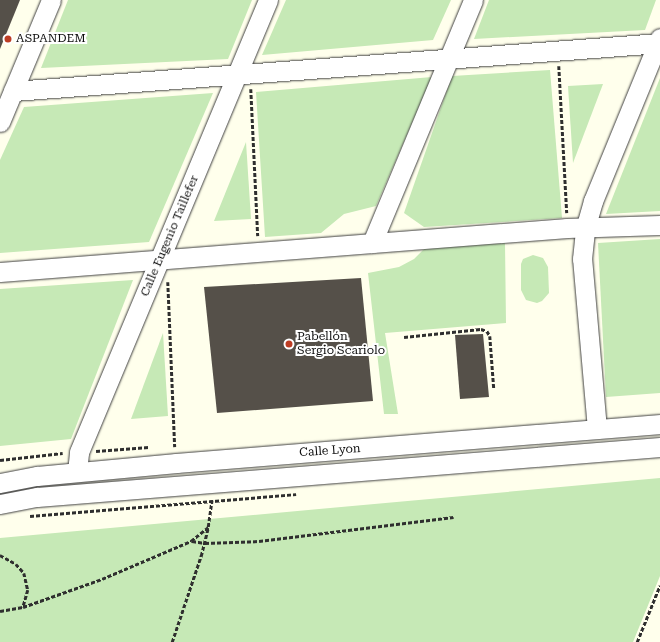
<!DOCTYPE html>
<meta charset="utf-8">
<style>
body{margin:0}
#map{position:relative;width:660px;height:642px;overflow:hidden;background:#ffffec;font-family:"Roboto Serif",serif}
div>[style]{position:absolute}
.green>*{inset:0;background:#c6e9b6}
.building>*{inset:0;background:#555049}
.path>*{height:2.5px;margin-top:-1.25px;transform-origin:0;background:repeating-linear-gradient(90deg,#2f2f2f 0 4px,transparent 0 6px)}
.roads{filter:drop-shadow(0 0 1px #404040) drop-shadow(0 0 1px #404040)}
.minor>*{height:19px;margin:-9.5px;padding:0 9.5px;transform-origin:9.5px;border-radius:9.5px;background:#fff}
.dots>*{width:11px;height:11px;translate:-50% -50%;box-sizing:border-box;border:2px solid #fff;border-radius:50%}
span{translate:-50% -50%;white-space:nowrap;text-align:center;line-height:1.15;-webkit-text-stroke:4px #fff;paint-order:stroke}
.poi-label{font-size:12px;color:#0d0d0d}
.left{translate:0 -50%;text-align:left}
.street-label{font-size:12px;color:#0d0d0d}
</style>
<div id="map">
<div class="green">
<i style="clip-path:polygon(68px 0,252px 0,228px 59px,41px 68px)"></i>
<i style="clip-path:polygon(286px 0,451px 0,433px 40px,262px 55px)"></i>
<i style="clip-path:polygon(489px 0,656px 0,645px 30px,474px 39px)"></i>
<i style="clip-path:polygon(550px 70px,562px 218px,424px 227px,404px 213px,452px 76px)"></i>
<i style="clip-path:polygon(432px 77px,376px 206px,344px 214px,321px 233px,265px 237px,256px 92px)"></i>
<i style="clip-path:polygon(660px 78px,660px 211px,606px 214px)"></i>
<i style="clip-path:polygon(603px 84px,573px 163px,568px 86px)"></i>
<i style="clip-path:polygon(213px 93px,149px 242px,0 253px,0 160px,24px 107px)"></i>
<i style="clip-path:polygon(246px 142px,251px 219px,214px 221px)"></i>
<i style="clip-path:polygon(660px 239px,660px 393px,606px 397px,598px 243px)"></i>
<i style="clip-path:polygon(505px 243px,506px 323px,385px 333px,398px 414px,384px 414px,368px 273px,399px 267px,414px 259px,426px 247px)"></i>
<i style="clip-path:polygon(533px 255px,543px 258px,548px 267px,549px 293px,542px 301px,537px 303px,526px 300px,521px 290px,521px 264px,523px 259px)"></i>
<i style="clip-path:polygon(133px 280px,71px 439px,0 446px,0 289px)"></i>
<i style="clip-path:polygon(163px 333px,168px 416px,131px 419px)"></i>
<i style="clip-path:polygon(660px 478px,660px 576px,633px 642px,0 642px,0 538px)"></i>
</div>
<div class="building">
<i style="clip-path:polygon(0 0,20px 0,0 49px)"></i>
<i style="clip-path:polygon(361px 278px,373px 401px,217px 413px,204px 287px)"></i>
<i style="clip-path:polygon(483px 334px,489px 397px,460px 399px,455px 335px)"></i>
</div>
<div class="path">
<i style="left:559px;top:66px;width:147px;rotate:86.9deg"></i>
<i style="left:251px;top:89px;width:147px;rotate:87.3deg"></i>
<i style="left:168px;top:282px;width:165px;rotate:87.6deg"></i>
<i style="left:404px;top:337px;width:77px;rotate:-5.9deg"></i>
<i style="left:481px;top:329px;width:6px;rotate:18deg"></i>
<i style="left:487px;top:331px;width:6px;rotate:59deg"></i>
<i style="left:490px;top:336px;width:53px;rotate:85.7deg"></i>
<i style="left:96px;top:451px;width:53px;rotate:-4.3deg"></i>
<i style="left:0;top:460px;width:63px;rotate:-6.3deg"></i>
<i style="left:30px;top:516px;width:267px;rotate:-4.7deg"></i>
<i style="left:192px;top:541px;width:13px;rotate:9deg"></i>
<i style="left:205px;top:543px;width:54px;rotate:-2.1deg"></i>
<i style="left:259px;top:541px;width:196px;rotate:-7deg"></i>
<i style="left:0;top:555px;width:18px;rotate:29deg"></i>
<i style="left:16px;top:564px;width:12px;rotate:48deg"></i>
<i style="left:24px;top:573px;width:17px;rotate:77deg"></i>
<i style="left:28px;top:590px;width:18px;rotate:106deg"></i>
<i style="left:0;top:611px;width:23px;rotate:-10deg"></i>
<i style="left:23px;top:607px;width:84px;rotate:-19.5deg"></i>
<i style="left:102px;top:579px;width:97px;rotate:-23.1deg"></i>
<i style="left:191px;top:541px;width:22px;rotate:-39deg"></i>
<i style="left:208px;top:527px;width:27px;rotate:-82deg"></i>
<i style="left:172px;top:642px;width:91px;rotate:-71.4deg"></i>
<i style="left:201px;top:556px;width:30px;rotate:-76deg"></i>
<i style="left:637px;top:642px;width:61px;rotate:-68deg"></i>
</div>
<div class="roads">
<div class="minor">
<i style="left:13px;top:91px;width:649px;rotate:-4.24deg"></i>
<i style="left:0;top:122px;width:132px;rotate:-67.3deg"></i>
<i style="left:372px;top:243px;width:263px;rotate:-67.4deg"></i>
<i style="left:0;top:272px;width:569px;rotate:-4.44deg"></i>
<i style="left:567px;top:228px;width:93px;rotate:-1.8deg"></i>
<i style="left:597px;top:429px;width:171px;rotate:-95deg"></i>
<i style="left:582px;top:259px;width:30px;rotate:-84deg"></i>
<i style="left:585px;top:229px;width:29px;rotate:-74deg"></i>
<i style="left:593px;top:201px;width:176px;rotate:-67.7deg"></i>
<i style="left:77px;top:472px;width:20px;rotate:-84deg"></i>
<i style="left:79px;top:452px;width:490px;rotate:-67.3deg"></i>
<i style="left:0;top:483px;width:38px;rotate:-11deg"></i>
<i style="left:37px;top:476px;width:140px;rotate:-5.3deg"></i>
<i style="left:176px;top:463px;width:486px;rotate:-4.6deg"></i>
<i style="left:0;top:504px;width:38px;rotate:-11deg"></i>
<i style="left:37px;top:497px;width:625px;rotate:-4.59deg"></i>
</div>
</div>
<div class="dots">
<i style="left:8px;top:39px;background:#bd3d24"></i>
<i style="left:289px;top:344px;background:#bd3d24"></i>
</div>
<div class="poi-label">
<span class="left" style="left:16px;top:39px">ASPANDEM</span>
<span class="left" style="left:297px;top:344px">Pabellón<br>Sergio Scariolo</span>
</div>
<div class="street-label">
<span style="left:170px;top:236px;rotate:-67deg">Calle Eugenio Taillefer</span>
<span style="left:330px;top:451px;rotate:-4deg">Calle Lyon</span>
</div>
</div>
